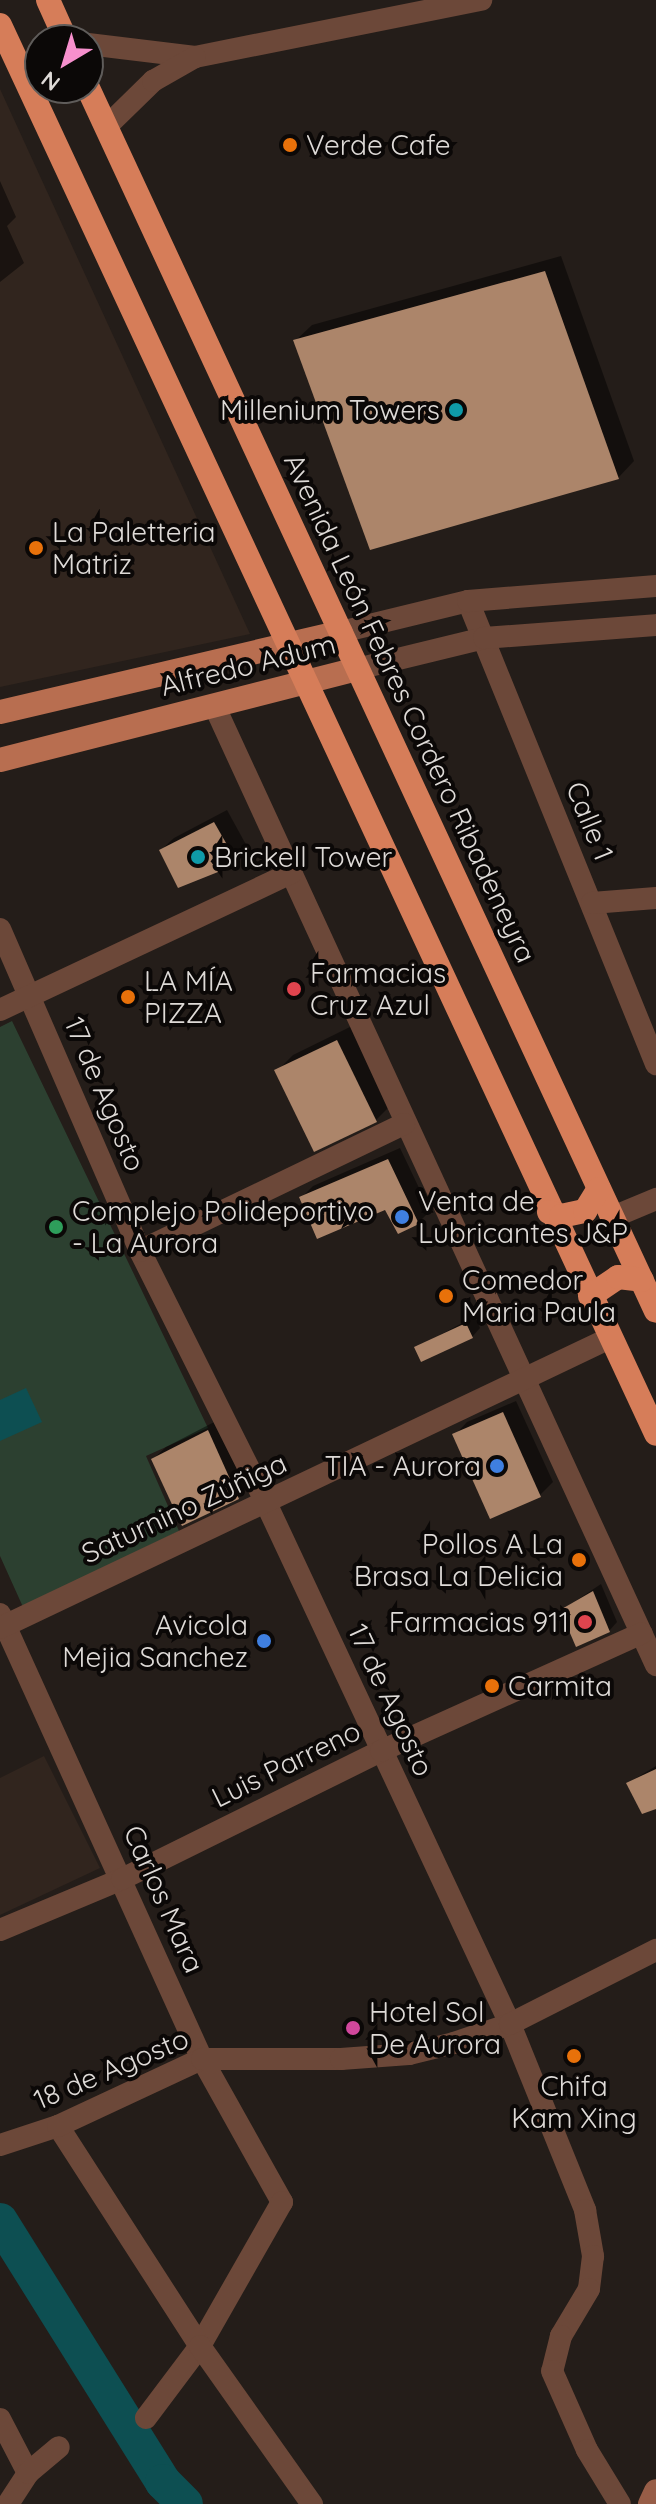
<!DOCTYPE html>
<meta charset="utf-8">
<style>
body{margin:0}
#map{position:relative;width:656px;height:2504px;overflow:hidden;background:#241d19;font-family:Quicksand,sans-serif}
div>[style]{position:absolute}
.built>*{inset:0;background:#31251e}
.green>*{inset:0;background:#2c4030}
.water>*{inset:0;background:#0d4f52}
.shadow>*{inset:0;background:#0007}
.river>*{height:36px;margin:-18px;padding:0 18px;transform-origin:18px;border-radius:18px;background:#0d4f52}
.building>*{inset:0;background:#ac856a}
.street>*{height:22px;margin:-11px;padding:0 11px;transform-origin:11px;border-radius:11px;background:#6c4839}
.secondary>*{height:24px;margin:-12px;padding:0 12px;transform-origin:12px;border-radius:12px;background:#975d47}
.primary>*{height:24px;margin:-12px;padding:0 12px;transform-origin:12px;border-radius:12px;background:#b86e50}
.highway>*{height:24px;margin:-12px;padding:0 12px;transform-origin:12px;border-radius:12px;background:#d67d59}
.dots>*{width:22px;height:22px;translate:-50% -50%;box-sizing:border-box;border:4px solid #0b0807;border-radius:50%}
span{translate:-50% -50%;white-space:nowrap;text-align:center;line-height:1.15;-webkit-text-stroke:8px #0b0807;paint-order:stroke}
.poi-label{font-size:28px;color:#dedad7}
.left{translate:0 -50%;text-align:left}
.right{translate:-100% -50%;text-align:right}
.street-label{font-size:28px;color:#dedad7}
.north{position:absolute;left:24px;top:24px;width:80px;height:80px;box-sizing:border-box;background:#0b0807;border:2px solid #5f5c5a;border-radius:50%;rotate:218deg;font-size:22px;font-weight:700;line-height:32px;text-align:center;color:#dedad7}
.north::after{content:'';display:block;margin:auto;width:28px;height:36px;background:#f790cd;clip-path:polygon(50% 0,100% 100%,50% 72%,0 100%)}
</style>
<div id="map">
<div class="built">
<i style="clip-path:polygon(0 89px,250px 634px,0 687px)"></i>
<i style="clip-path:polygon(44px 1756px,100px 1868px,0 1915px,0 1778px)"></i>
</div>
<div class="green">
<i style="clip-path:polygon(12px 1021px,208px 1428px,146px 1456px,179px 1531px,23px 1607px,0 1556px,0 1027px)"></i>
</div>
<div class="water">
<i style="clip-path:polygon(26px 1388px,42px 1422px,0 1441px,0 1400px)"></i>
</div>
<div class="shadow">
<i style="clip-path:polygon(0 181px,16px 217px,7px 226px,24px 263px,0 282px)"></i>
<i style="clip-path:polygon(561px 256px,634px 461px,618px 478px,295px 341px,312px 325px)"></i>
<i style="clip-path:polygon(227px 810px,249px 850px,236px 863px,161px 850px,174px 838px)"></i>
<i style="clip-path:polygon(354px 1025px,392px 1104px,376px 1120px,277px 1071px,293px 1055px)"></i>
<i style="clip-path:polygon(400px 1148px,430px 1211px,418px 1223px,386px 1207px,301px 1198px,313px 1186px)"></i>
<i style="clip-path:polygon(475px 1316px,480px 1328px,472px 1337px,416px 1348px)"></i>
<i style="clip-path:polygon(516px 1401px,553px 1482px,540px 1495px,455px 1435px,467px 1422px)"></i>
<i style="clip-path:polygon(220px 1419px,251px 1484px,238px 1497px,183px 1523px,153px 1459px,166px 1447px)"></i>
<i style="clip-path:polygon(601px 1584px,617px 1622px,609px 1631px,562px 1610px)"></i>
<i style="clip-path:polygon(656px 1766px,656px 1807px,628px 1783px)"></i>
</div>
<div class="river">
<i style="left:0;top:2221px;width:308px;rotate:58deg"></i>
<i style="left:163px;top:2482px;width:31px;rotate:45deg"></i>
</div>
<div class="building">
<i style="clip-path:polygon(545px 271px,619px 479px,370px 550px,293px 340px)"></i>
<i style="clip-path:polygon(214px 822px,238px 864px,178px 888px,159px 850px)"></i>
<i style="clip-path:polygon(337px 1040px,377px 1122px,314px 1152px,274px 1070px)"></i>
<i style="clip-path:polygon(388px 1159px,419px 1224px,398px 1234px,385px 1210px,317px 1239px,299px 1197px)"></i>
<i style="clip-path:polygon(466px 1323px,473px 1338px,421px 1362px,414px 1347px)"></i>
<i style="clip-path:polygon(503px 1412px,541px 1497px,490px 1519px,452px 1434px)"></i>
<i style="clip-path:polygon(208px 1430px,239px 1499px,182px 1526px,151px 1459px)"></i>
<i style="clip-path:polygon(593px 1591px,610px 1632px,576px 1647px,560px 1610px)"></i>
<i style="clip-path:polygon(656px 1769px,656px 1809px,642px 1814px,626px 1783px)"></i>
</div>
<div class="street">
<i style="left:88px;top:44px;width:108px;rotate:6.9deg"></i>
<i style="left:195px;top:57px;width:292px;rotate:-11.3deg"></i>
<i style="left:106px;top:127px;width:66px;rotate:-44.4deg"></i>
<i style="left:153px;top:81px;width:48px;rotate:-29.7deg"></i>
<i style="left:468px;top:601px;width:500px;rotate:67.9deg"></i>
<i style="left:341px;top:632px;width:131px;rotate:-13.7deg"></i>
<i style="left:468px;top:601px;width:189px;rotate:-4.6deg"></i>
<i style="left:357px;top:669px;width:131px;rotate:-13.7deg"></i>
<i style="left:484px;top:638px;width:172px;rotate:-4.3deg"></i>
<i style="left:214px;top:705px;width:1057px;rotate:65.28deg"></i>
<i style="left:592px;top:903px;width:64px;rotate:-4.5deg"></i>
<i style="left:0;top:929px;width:351px;rotate:66.5deg"></i>
<i style="left:140px;top:1251px;width:282px;rotate:63.4deg"></i>
<i style="left:266px;top:1503px;width:575px;rotate:64.9deg"></i>
<i style="left:510px;top:2024px;width:201px;rotate:68deg"></i>
<i style="left:585px;top:2210px;width:47px;rotate:80.1deg"></i>
<i style="left:593px;top:2256px;width:33px;rotate:97deg"></i>
<i style="left:589px;top:2289px;width:55px;rotate:120.8deg"></i>
<i style="left:561px;top:2336px;width:36px;rotate:104deg"></i>
<i style="left:552px;top:2371px;width:86px;rotate:66.1deg"></i>
<i style="left:587px;top:2450px;width:63px;rotate:58.6deg"></i>
<i style="left:0;top:1010px;width:322px;rotate:-25.2deg"></i>
<i style="left:613px;top:1217px;width:47px;rotate:-22.7deg"></i>
<i style="left:140px;top:1251px;width:293px;rotate:-25.7deg"></i>
<i style="left:0;top:1614px;width:489px;rotate:65.6deg"></i>
<i style="left:202px;top:2059px;width:164px;rotate:60.8deg"></i>
<i style="left:282px;top:2202px;width:166px;rotate:119.7deg"></i>
<i style="left:200px;top:2346px;width:90px;rotate:126.9deg"></i>
<i style="left:0;top:1628px;width:675px;rotate:-25.43deg"></i>
<i style="left:0;top:1930px;width:132px;rotate:-22.7deg"></i>
<i style="left:122px;top:1879px;width:289px;rotate:-26.3deg"></i>
<i style="left:381px;top:1751px;width:286px;rotate:-24.3deg"></i>
<i style="left:58px;top:2126px;width:262px;rotate:57.2deg"></i>
<i style="left:200px;top:2346px;width:194px;rotate:54.7deg"></i>
<i style="left:0;top:2145px;width:61px;rotate:-18.1deg"></i>
<i style="left:58px;top:2126px;width:159px;rotate:-25deg"></i>
<i style="left:202px;top:2059px;width:139px"></i>
<i style="left:341px;top:2059px;width:68px;rotate:-4.2deg"></i>
<i style="left:409px;top:2054px;width:46px;rotate:-13.7deg"></i>
<i style="left:454px;top:2043px;width:59px;rotate:-18.7deg"></i>
<i style="left:510px;top:2024px;width:164px;rotate:-26.9deg"></i>
<i style="left:0;top:2419px;width:61px;rotate:62.6deg"></i>
<i style="left:8px;top:2504px;width:37px;rotate:-57deg"></i>
<i style="left:28px;top:2473px;width:40px;rotate:-40deg"></i>
</div>
<div class="secondary">
<i style="left:650px;top:2504px;width:14px;rotate:-65deg"></i>
</div>
<div class="primary">
<i style="left:0;top:712px;width:350px;rotate:-13.2deg"></i>
<i style="left:0;top:760px;width:368px;rotate:-14.3deg"></i>
</div>
<div class="highway">
<i style="left:48px;top:0;width:44px;rotate:65.8deg"></i>
<i style="left:0;top:25px;width:1554px;rotate:65.03deg"></i>
<i style="left:88px;top:88px;width:1348px;rotate:65.09deg"></i>
<i style="left:549px;top:1212px;width:13px;rotate:18deg"></i>
<i style="left:561px;top:1216px;width:25px;rotate:-12deg"></i>
<i style="left:585px;top:1211px;width:26px;rotate:-58deg"></i>
<i style="left:590px;top:1296px;width:34px;rotate:-34deg"></i>
<i style="left:618px;top:1277px;width:24px;rotate:7deg"></i>
</div>
<div class="dots">
<i style="left:290px;top:145px;background:#e8710a"></i>
<i style="left:456px;top:410px;background:#0f9aa8"></i>
<i style="left:36px;top:548px;background:#e8710a"></i>
<i style="left:198px;top:857px;background:#0f9aa8"></i>
<i style="left:294px;top:989px;background:#e0444e"></i>
<i style="left:128px;top:997px;background:#e8710a"></i>
<i style="left:402px;top:1217px;background:#3f7fe0"></i>
<i style="left:56px;top:1227px;background:#2e9e5b"></i>
<i style="left:446px;top:1296px;background:#e8710a"></i>
<i style="left:497px;top:1466px;background:#3f7fe0"></i>
<i style="left:579px;top:1560px;background:#e8710a"></i>
<i style="left:585px;top:1622px;background:#e0444e"></i>
<i style="left:264px;top:1641px;background:#3f7fe0"></i>
<i style="left:492px;top:1686px;background:#e8710a"></i>
<i style="left:353px;top:2028px;background:#d1479c"></i>
<i style="left:574px;top:2056px;background:#e8710a"></i>
</div>
<div class="poi-label">
<span class="left" style="left:306px;top:145px">Verde Cafe</span>
<span class="right" style="left:440px;top:410px">Millenium Towers</span>
<span class="left" style="left:52px;top:548px">La Paletteria<br>Matriz</span>
<span class="left" style="left:214px;top:857px">Brickell Tower</span>
<span class="left" style="left:310px;top:989px">Farmacias<br>Cruz Azul</span>
<span class="left" style="left:144px;top:997px">LA MÍA<br>PIZZA</span>
<span class="left" style="left:418px;top:1217px">Venta de<br>Lubricantes J&amp;P</span>
<span class="left" style="left:72px;top:1227px">Complejo Polideportivo<br>- La Aurora</span>
<span class="left" style="left:462px;top:1296px">Comedor<br>Maria Paula</span>
<span class="right" style="left:481px;top:1466px">TIA - Aurora</span>
<span class="right" style="left:563px;top:1560px">Pollos A La<br>Brasa La Delicia</span>
<span class="right" style="left:569px;top:1622px">Farmacias 911</span>
<span class="right" style="left:248px;top:1641px">Avicola<br>Mejia Sanchez</span>
<span class="left" style="left:508px;top:1686px">Carmita</span>
<span class="left" style="left:369px;top:2028px">Hotel Sol<br>De Aurora</span>
<span style="left:574px;top:2102px">Chifa<br>Kam Xing</span>
</div>
<div class="street-label">
<span style="left:248px;top:665px;rotate:-14deg">Alfredo Adum</span>
<span style="left:410px;top:708px;rotate:65deg">Avenida León Febres Cordero Ribadeneyra</span>
<span style="left:590px;top:821px;rotate:68deg">Calle 1</span>
<span style="left:105px;top:1094px;rotate:67deg">17 de Agosto</span>
<span style="left:184px;top:1508px;rotate:-25deg">Saturnino Zúñiga</span>
<span style="left:391px;top:1700px;rotate:65deg">17 de Agosto</span>
<span style="left:286px;top:1764px;rotate:-26deg">Luis Parreno</span>
<span style="left:164px;top:1899px;rotate:66deg">Carlos Mara</span>
<span style="left:111px;top:2069px;rotate:-23deg">18 de Agosto</span>
</div>
<div class="north">N</div>
</div>
